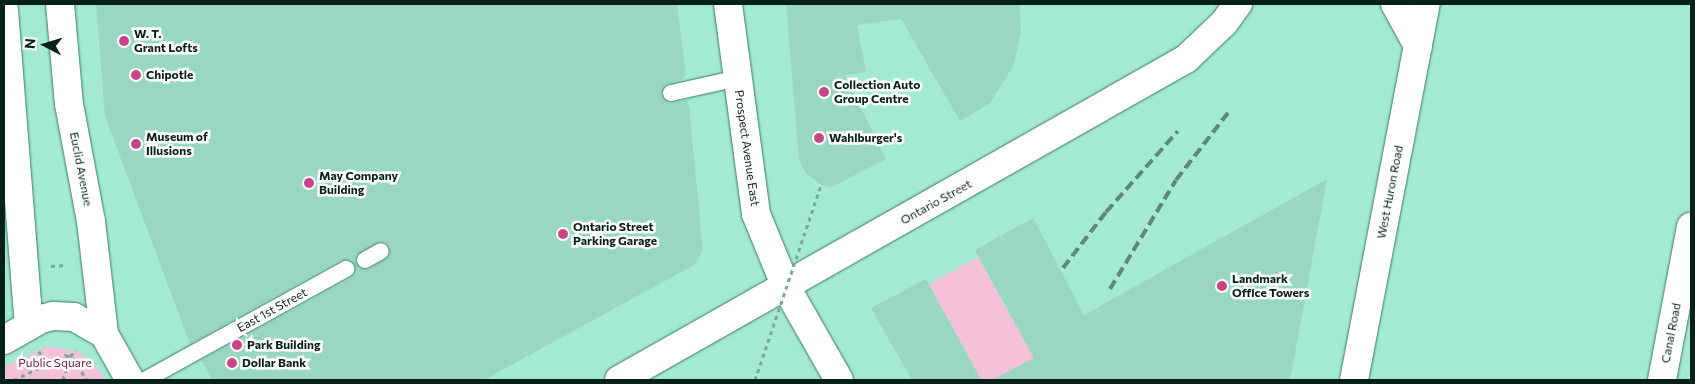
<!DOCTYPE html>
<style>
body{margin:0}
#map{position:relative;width:1695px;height:384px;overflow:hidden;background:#b8f6e2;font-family:Commissioner,sans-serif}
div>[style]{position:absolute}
.built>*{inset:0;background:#a3e9d3}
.green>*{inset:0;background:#f5c1d6}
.building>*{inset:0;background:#99d7c3}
.path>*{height:3px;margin-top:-1.5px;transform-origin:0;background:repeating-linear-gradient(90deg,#78a89a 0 4px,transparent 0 8px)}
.roads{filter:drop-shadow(0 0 1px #3c7867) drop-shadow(0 0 1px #3c7867)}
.service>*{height:16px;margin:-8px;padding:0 8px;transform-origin:8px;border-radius:8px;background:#fff}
.tertiary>*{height:28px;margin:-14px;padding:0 14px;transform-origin:14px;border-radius:14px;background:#fff}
.primary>*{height:28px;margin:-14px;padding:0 14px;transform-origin:14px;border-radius:14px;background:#fff}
.rail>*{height:4px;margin-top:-2px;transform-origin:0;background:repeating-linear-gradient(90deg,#5d887b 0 10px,transparent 0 15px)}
.path-bridge>*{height:3px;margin-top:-1.5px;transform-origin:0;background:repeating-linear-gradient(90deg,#78a89a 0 4px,transparent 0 8px)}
.dots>*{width:14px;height:14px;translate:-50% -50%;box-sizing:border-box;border:2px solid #fff;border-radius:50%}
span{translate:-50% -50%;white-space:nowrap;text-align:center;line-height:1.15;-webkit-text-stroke:5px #fff;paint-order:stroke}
.poi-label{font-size:12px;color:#07201a;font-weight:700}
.left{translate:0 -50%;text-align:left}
.street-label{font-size:12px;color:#07201a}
.park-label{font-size:12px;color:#6e2349}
.frame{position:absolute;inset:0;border:5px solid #07201a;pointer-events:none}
.north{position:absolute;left:20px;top:20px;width:50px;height:50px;-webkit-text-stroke:4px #fff;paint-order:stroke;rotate:275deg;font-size:14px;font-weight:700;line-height:20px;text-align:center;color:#07201a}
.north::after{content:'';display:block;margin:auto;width:18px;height:22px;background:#07201a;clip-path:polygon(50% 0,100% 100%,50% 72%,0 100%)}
</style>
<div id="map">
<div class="built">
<i style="clip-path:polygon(4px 4px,1691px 4px,1691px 380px,4px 380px)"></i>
</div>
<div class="green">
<i style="clip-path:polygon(978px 257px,1034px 358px,992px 380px,981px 380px,929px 284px)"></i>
<i style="clip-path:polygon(48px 346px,79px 352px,93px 363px,106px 380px,4px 380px,4px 367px)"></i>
</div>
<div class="building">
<i style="clip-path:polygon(evenodd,96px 4px,677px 4px,686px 75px,681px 80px,665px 85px,661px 95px,668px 103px,687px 100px,689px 108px,703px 251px,694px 265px,484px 380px,212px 380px,201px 360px,351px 278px,355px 274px,355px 265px,351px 260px,341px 260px,190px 344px,105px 116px,96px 4px,382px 241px,390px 247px,389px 256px,369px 269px,360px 268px,355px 260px,357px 255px,382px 241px)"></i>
<i style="clip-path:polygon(786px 4px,1020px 4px,1021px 32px,1013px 66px,990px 103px,960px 121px,901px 19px,857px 25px,866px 72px,845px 75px,886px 159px,832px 187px,821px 185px,805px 172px,799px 159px)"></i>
<i style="clip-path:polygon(1327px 179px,1290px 380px,992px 380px,1034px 358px,975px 250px,1033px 218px,1084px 315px)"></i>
<i style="clip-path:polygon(926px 279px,981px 380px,912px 380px,871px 308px)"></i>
</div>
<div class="path">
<i style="left:51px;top:266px;width:14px;rotate:-4deg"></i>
<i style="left:39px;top:351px;width:13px;rotate:63deg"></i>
<i style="left:14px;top:380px;width:57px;rotate:-26.1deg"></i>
<i style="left:65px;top:355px;width:9px;rotate:21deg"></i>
<i style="left:73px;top:358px;width:26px;rotate:58deg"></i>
<i style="left:63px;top:380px;width:25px;rotate:-74deg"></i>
<i style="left:70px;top:356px;width:8px;rotate:-40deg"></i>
</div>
<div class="roads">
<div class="service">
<i style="left:671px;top:93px;width:69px;rotate:-12.6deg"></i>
<i style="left:365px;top:260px;width:18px;rotate:-29deg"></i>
<i style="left:145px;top:380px;width:230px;rotate:-28.9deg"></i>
</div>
<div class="tertiary">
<i style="left:728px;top:4px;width:212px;rotate:82.4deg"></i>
<i style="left:756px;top:214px;width:79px;rotate:67.7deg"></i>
<i style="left:786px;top:287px;width:107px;rotate:60.3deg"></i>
<i style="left:1395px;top:4px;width:48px;rotate:61.3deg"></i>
<i style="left:1354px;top:380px;width:383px;rotate:-79.2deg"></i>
<i style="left:1662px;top:380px;width:156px;rotate:-79.3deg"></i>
</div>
<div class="primary">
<i style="left:60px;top:4px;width:100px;rotate:84.9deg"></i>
<i style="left:69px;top:104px;width:119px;rotate:79.4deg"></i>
<i style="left:91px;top:221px;width:114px;rotate:83.4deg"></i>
<i style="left:4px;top:10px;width:317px;rotate:85.5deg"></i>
<i style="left:4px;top:340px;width:43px;rotate:-29.6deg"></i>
<i style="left:41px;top:319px;width:12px;rotate:-14deg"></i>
<i style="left:53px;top:316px;width:21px;rotate:3deg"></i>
<i style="left:74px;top:317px;width:34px;rotate:30deg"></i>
<i style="left:104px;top:334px;width:53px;rotate:60.5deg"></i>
<i style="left:619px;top:380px;width:652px;rotate:-29.52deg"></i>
<i style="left:1186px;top:59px;width:52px;rotate:-43.5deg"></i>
<i style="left:1224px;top:23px;width:24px;rotate:-54deg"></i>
</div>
</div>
<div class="rail">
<i style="left:1063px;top:268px;width:71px;rotate:-52.5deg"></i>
<i style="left:1106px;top:212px;width:108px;rotate:-48.4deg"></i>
<i style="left:1110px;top:289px;width:127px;rotate:-58.8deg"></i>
<i style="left:1176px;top:180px;width:85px;rotate:-52.2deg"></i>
</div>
<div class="path-bridge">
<i style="left:755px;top:380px;width:206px;rotate:-71.3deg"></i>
</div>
<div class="dots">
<i style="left:124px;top:41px;background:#c94487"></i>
<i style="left:136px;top:75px;background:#c94487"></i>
<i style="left:824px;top:92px;background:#c94487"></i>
<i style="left:819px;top:138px;background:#c94487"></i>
<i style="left:136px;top:144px;background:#c94487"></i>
<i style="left:309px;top:183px;background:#c94487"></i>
<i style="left:563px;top:234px;background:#c94487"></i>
<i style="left:1222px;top:286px;background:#c94487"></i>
<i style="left:237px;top:345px;background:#c94487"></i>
<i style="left:232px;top:363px;background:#c94487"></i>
</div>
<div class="poi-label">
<span class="left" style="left:134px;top:41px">W. T.<br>Grant Lofts</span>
<span class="left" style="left:146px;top:75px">Chipotle</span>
<span class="left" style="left:834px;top:92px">Collection Auto<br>Group Centre</span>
<span class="left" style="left:146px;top:144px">Museum of<br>Illusions</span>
<span class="left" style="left:829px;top:138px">Wahlburger's</span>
<span class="left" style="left:319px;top:183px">May Company<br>Building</span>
<span class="left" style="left:573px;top:234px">Ontario Street<br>Parking Garage</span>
<span class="left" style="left:1232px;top:286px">Landmark<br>Office Towers</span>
<span class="left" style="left:247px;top:345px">Park Building</span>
<span class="left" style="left:242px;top:363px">Dollar Bank</span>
</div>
<div class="street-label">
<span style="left:747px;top:148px;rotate:82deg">Prospect Avenue East</span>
<span style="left:81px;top:169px;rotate:79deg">Euclid Avenue</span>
<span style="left:1390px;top:192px;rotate:-79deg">West Huron Road</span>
<span style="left:936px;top:202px;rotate:-29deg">Ontario Street</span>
<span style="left:272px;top:310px;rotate:-29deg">East 1st Street</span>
<span style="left:1671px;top:333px;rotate:-79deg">Canal Road</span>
</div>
<div class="park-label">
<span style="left:55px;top:363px">Public Square</span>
</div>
<div class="frame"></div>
<div class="north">N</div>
</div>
